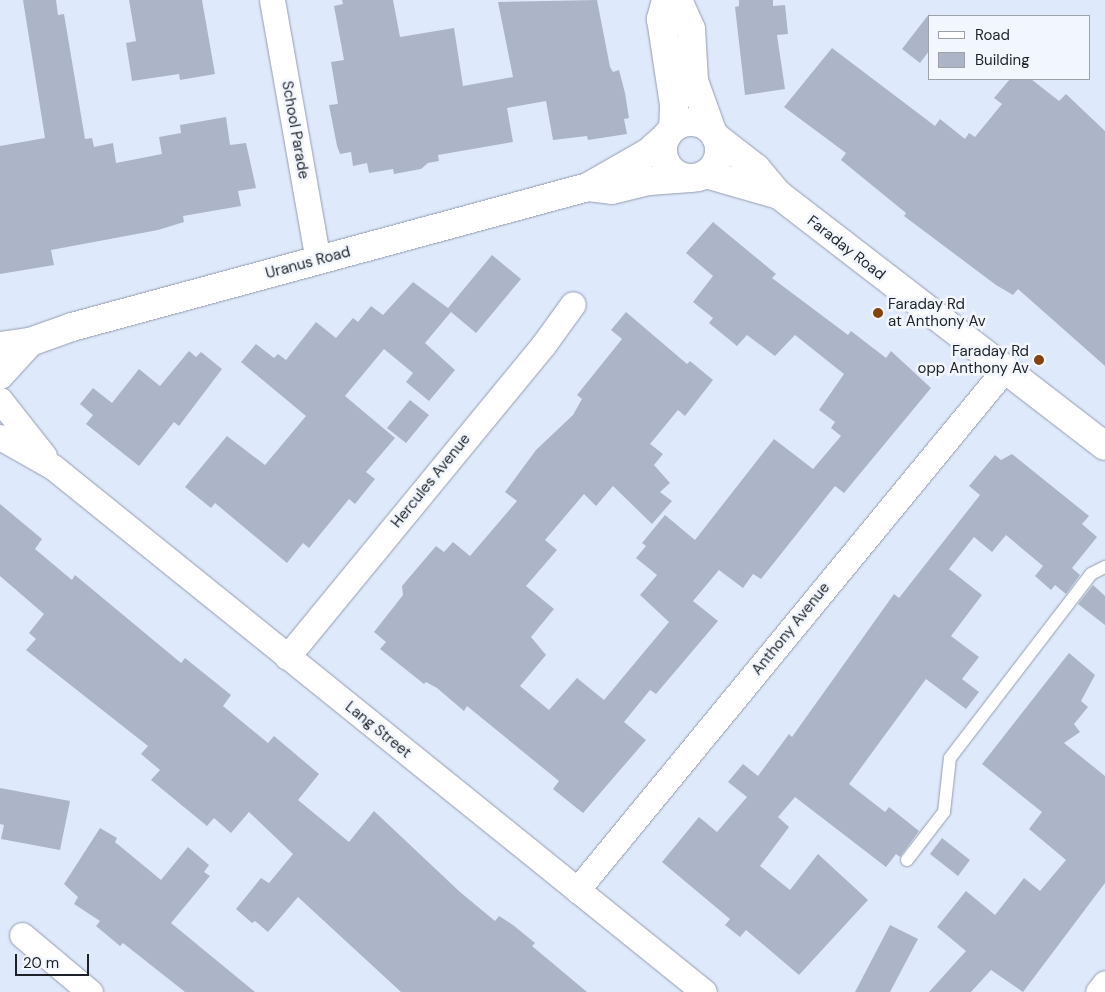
<!DOCTYPE html>
<style>
body{margin:0}
#map{position:relative;width:1105px;height:992px;overflow:hidden;background:#dfe9fc;font-family:"DM Sans",sans-serif}
div>[style]{position:absolute}
.building>*{inset:0;background:#acb5c8}
.roads{filter:drop-shadow(0 0 1px #949daf) drop-shadow(0 0 1px #949daf)}
.service>*{height:12px;margin:-6px;padding:0 6px;transform-origin:6px;border-radius:6px;background:#fff}
.minor>*{height:25px;margin:-12.5px;padding:0 12.5px;transform-origin:12.5px;border-radius:12.5px;background:#fff}
.secondary>*{height:28px;margin:-14px;padding:0 14px;transform-origin:14px;border-radius:14px;background:#fff}
.secondary>.ring{margin:-14px;padding:0;box-sizing:content-box;background:none;border:28px solid #fff;border-radius:50%}
.dots>*{width:14px;height:14px;translate:-50% -50%;box-sizing:border-box;border:2px solid #f2f6fe;border-radius:50%}
span{translate:-50% -50%;white-space:nowrap;text-align:center;line-height:1.15;-webkit-text-stroke:5px #f2f6fe;paint-order:stroke}
.street-label{font-size:15px;color:#1e2228}
.poi-label{font-size:15px;color:#1e2228}
.left{translate:0 -50%;text-align:left}
.right{translate:-100% -50%;text-align:right}
.legend{position:absolute;left:928px;top:15px;width:162px;height:65px;box-sizing:border-box;background:#f2f6fe;border:1px solid #9da1a8;margin:0;padding:6px 9px;list-style:none;font-size:15px;color:#1e2228}
.legend li{display:flex;align-items:center;gap:10px;height:25px}
.legend b{width:25px;border:1px solid #9da1a8}
.scale{position:absolute;left:15px;top:954px;width:74px;height:22px;box-sizing:border-box;border:2px solid #1e2228;border-top:0;padding-left:6px;font-size:15px;line-height:18px;white-space:nowrap;color:#1e2228;-webkit-text-stroke:4px #f2f6fe;paint-order:stroke}
</style>
<div id="map">
<div class="building">
<i style="clip-path:polygon(23px 0,56px 0,58px 15px,64px 14px,85px 139px,92px 138px,94px 147px,113px 143px,116px 163px,162px 154px,159px 137px,181px 133px,180px 125px,226px 117px,230px 145px,246px 143px,256px 188px,238px 191px,241px 206px,183px 216px,184px 222px,158px 230px,51px 250px,54px 265px,0 274px,0 146px,45px 138px)"></i>
<i style="clip-path:polygon(129px 0,202px 0,215px 74px,180px 80px,179px 74px,132px 81px,126px 43px,136px 41px)"></i>
<i style="clip-path:polygon(342px 0,393px 0,400px 37px,454px 28px,463px 86px,513px 77px,498px 2px,597px 0,610px 67px,613px 72px,619px 70px,625px 93px,629px 118px,624px 119px,627px 134px,588px 140px,587px 136px,553px 140px,546px 101px,507px 108px,513px 142px,438px 155px,439px 161px,428px 163px,421px 169px,394px 174px,393px 169px,369px 173px,367px 163px,353px 166px,351px 152px,340px 154px,337px 146px,329px 105px,338px 104px,331px 62px,344px 60px,334px 6px,343px 4px)"></i>
<i style="clip-path:polygon(739px 0,773px 0,773px 6px,785px 5px,788px 34px,777px 35px,785px 89px,745px 95px,735px 7px,739px 6px)"></i>
<i style="clip-path:polygon(929px 14px,929px 51px,920px 63px,902px 49px)"></i>
<i style="clip-path:polygon(832px 48px,935px 126px,940px 119px,965px 139px,969px 133px,975px 137px,1002px 104px,994px 98px,1010px 79px,1031px 79px,1059px 101px,1066px 94px,1105px 131px,1105px 366px,1018px 289px,1013px 295px,996px 285px,904px 216px,906px 213px,841px 160px,846px 153px,784px 107px)"></i>
<i style="clip-path:polygon(713px 222px,776px 274px,772px 278px,848px 335px,851px 331px,886px 358px,891px 351px,931px 388px,844px 493px,835px 486px,761px 579px,753px 574px,743px 588px,719px 570px,693px 601px,718px 621px,656px 694px,650px 690px,624px 722px,646px 740px,583px 813px,553px 789px,559px 781px,467px 706px,464px 711px,437px 688px,426px 682px,424px 684px,380px 649px,386px 642px,374px 632px,403px 595px,402px 586px,436px 546px,444px 552px,453px 542px,470px 556px,517px 501px,505px 492px,536px 450px,573px 415px,582px 399px,577px 395px,622px 339px,611px 330px,626px 312px,687px 364px,690px 361px,713px 380px,685px 416px,678px 410px,650px 444px,663px 454px,654px 465px,670px 483px,660px 492px,672px 501px,652px 524px,613px 486px,596px 506px,584px 494px,545px 540px,557px 550px,526px 586px,554px 609px,531px 637px,546px 655px,520px 686px,549px 710px,577px 678px,604px 700px,669px 622px,640px 595px,657px 575px,636px 558px,646px 546px,642px 543px,665px 515px,695px 540px,774px 439px,813px 469px,841px 436px,831px 428px,835px 422px,819px 410px,844px 374px,795px 335px,775px 356px,747px 335px,737px 346px,709px 323px,713px 318px,693px 302px,713px 276px,686px 253px)"></i>
<i style="clip-path:polygon(492px 255px,521px 279px,476px 333px,451px 312px,425px 343px,455px 370px,429px 401px,406px 382px,413px 373px,384px 349px,345px 396px,395px 438px,366px 472px,375px 479px,355px 504px,349px 499px,309px 548px,303px 543px,287px 563px,215px 503px,211px 508px,185px 487px,227px 436px,265px 465px,306px 416px,241px 362px,256px 344px,274px 358px,278px 354px,286px 360px,316px 322px,336px 338px,353px 318px,358px 322px,371px 306px,383px 315px,413px 282px,448px 308px)"></i>
<i style="clip-path:polygon(189px 351px,196px 357px,201px 352px,222px 369px,179px 426px,174px 422px,139px 466px,86px 424px,93px 415px,80px 404px,93px 388px,112px 403px,139px 369px,160px 386px)"></i>
<i style="clip-path:polygon(410px 400px,429px 415px,406px 443px,387px 428px)"></i>
<i style="clip-path:polygon(1012px 454px,1089px 516px,1082px 524px,1097px 537px,1072px 568px,1080px 575px,1066px 594px,1055px 585px,1051px 590px,1035px 576px,1043px 566px,1006px 535px,992px 552px,974px 537px,949px 569px,982px 595px,951px 636px,979px 657px,962px 679px,979px 692px,966px 709px,926px 679px,849px 784px,885px 812px,889px 807px,919px 831px,900px 857px,896px 854px,886px 867px,795px 797px,778px 817px,789px 827px,760px 866px,790px 890px,818px 854px,868px 900px,799px 975px,746px 930px,740px 937px,725px 925px,730px 919px,662px 862px,699px 817px,717px 832px,747px 797px,728px 782px,743px 764px,758px 776px,789px 734px,792px 737px,894px 594px,899px 598px,980px 495px,969px 486px,995px 455px,1001px 460px)"></i>
<i style="clip-path:polygon(0 504px,42px 539px,35px 549px,72px 580px,75px 575px,181px 663px,185px 658px,231px 695px,223px 706px,268px 743px,274px 736px,319px 774px,298px 800px,349px 842px,374px 811px,460px 892px,495px 921px,499px 916px,513px 925px,535px 943px,532px 946px,587px 992px,401px 992px,298px 897px,268px 932px,255px 921px,252px 923px,236px 909px,261px 878px,269px 883px,293px 854px,249px 812px,231px 833px,214px 818px,207px 826px,151px 780px,160px 770px,141px 754px,148px 746px,26px 650px,36px 639px,29px 633px,44px 614px,0 576px)"></i>
<i style="clip-path:polygon(1093px 585px,1105px 596px,1105px 625px,1078px 604px)"></i>
<i style="clip-path:polygon(1069px 653px,1095px 675px,1081px 701px,1088px 707px,1074px 724px,1080px 732px,1064px 743px,1105px 776px,1105px 883px,1023px 992px,991px 970px,971px 992px,929px 992px,966px 951px,937px 927px,966px 891px,995px 915px,1024px 878px,1040px 891px,1066px 860px,1029px 829px,1042px 812px,982px 764px)"></i>
<i style="clip-path:polygon(0 788px,70px 801px,60px 850px,1px 839px,4px 825px,0 824px)"></i>
<i style="clip-path:polygon(100px 828px,117px 838px,115px 842px,161px 880px,188px 847px,209px 865px,204px 872px,210px 876px,171px 923px,255px 992px,185px 992px,123px 943px,120px 946px,96px 926px,100px 921px,74px 904px,78px 897px,64px 884px)"></i>
<i style="clip-path:polygon(942px 838px,970px 860px,958px 876px,930px 854px)"></i>
<i style="clip-path:polygon(890px 925px,918px 939px,890px 992px,855px 992px)"></i>
</div>
<div class="roads">
<div class="service">
<i style="left:907px;top:860px;width:61px;rotate:-52.4deg"></i>
<i style="left:944px;top:812px;width:54px;rotate:-83.7deg"></i>
<i style="left:950px;top:758px;width:232px;rotate:-52.5deg"></i>
<i style="left:1091px;top:574px;width:16px;rotate:-27deg"></i>
</div>
<div class="minor">
<i style="left:272px;top:0;width:264px;rotate:80deg"></i>
<i style="left:0;top:400px;width:71px;rotate:51.8deg"></i>
<i style="left:0;top:437px;width:61px;rotate:29.5deg"></i>
<i style="left:53px;top:467px;width:836px;rotate:38.88deg"></i>
<i style="left:287px;top:657px;width:405px;rotate:-50.6deg"></i>
<i style="left:544px;top:344px;width:49px;rotate:-54.1deg"></i>
<i style="left:577px;top:890px;width:674px;rotate:-50.6deg"></i>
<i style="left:22px;top:935px;width:89px;rotate:40deg"></i>
<i style="left:1098px;top:992px;width:11px;rotate:-52deg"></i>
</div>
<div class="secondary">
<i style="left:666px;top:0;width:20px;rotate:105deg"></i>
<i style="left:661px;top:19px;width:87px;rotate:81.4deg"></i>
<i style="left:674px;top:105px;width:23px;rotate:92deg"></i>
<i style="left:678px;top:0;width:32px;rotate:66deg"></i>
<i style="left:691px;top:29px;width:52px;rotate:86.7deg"></i>
<i style="left:694px;top:81px;width:53px;rotate:70.2deg"></i>
<i class="ring" style="left:663px;top:122px;width:28px;height:28px"></i>
<i style="left:716px;top:137px;width:51px;rotate:37.8deg"></i>
<i style="left:756px;top:168px;width:35px;rotate:50deg"></i>
<i style="left:779px;top:195px;width:411px;rotate:37.6deg"></i>
<i style="left:706px;top:174px;width:76px;rotate:16deg"></i>
<i style="left:588px;top:187px;width:24px;rotate:7deg"></i>
<i style="left:612px;top:190px;width:38px;rotate:-14deg"></i>
<i style="left:649px;top:181px;width:41px;rotate:-4.2deg"></i>
<i style="left:0;top:346px;width:30px;rotate:-8deg"></i>
<i style="left:30px;top:342px;width:45px;rotate:-19.7deg"></i>
<i style="left:72px;top:327px;width:535px;rotate:-15.18deg"></i>
<i style="left:588px;top:187px;width:70px;rotate:-29.8deg"></i>
<i style="left:649px;top:152px;width:24px;rotate:-42deg"></i>
<i style="left:0;top:375px;width:45px;rotate:-47.7deg"></i>
</div>
</div>
<div class="dots">
<i style="left:878px;top:313px;background:#83430b"></i>
<i style="left:1039px;top:360px;background:#83430b"></i>
</div>
<div class="street-label">
<span style="left:295px;top:130px;rotate:80deg">School Parade</span>
<span style="left:846px;top:248px;rotate:38deg">Faraday Road</span>
<span style="left:308px;top:263px;rotate:-15deg">Uranus Road</span>
<span style="left:431px;top:481px;rotate:-51deg">Hercules Avenue</span>
<span style="left:791px;top:629px;rotate:-51deg">Anthony Avenue</span>
<span style="left:378px;top:730px;rotate:39deg">Lang Street</span>
</div>
<div class="poi-label">
<span class="left" style="left:888px;top:313px">Faraday Rd<br>at Anthony Av</span>
<span class="right" style="left:1029px;top:360px">Faraday Rd<br>opp Anthony Av</span>
</div>
<ul class="legend">
<li><b style="height:6px;background:#fff"></b>Road</li>
<li><b style="height:14px;background:#acb5c8"></b>Building</li>
</ul>
<div class="scale">20 m</div>
</div>
